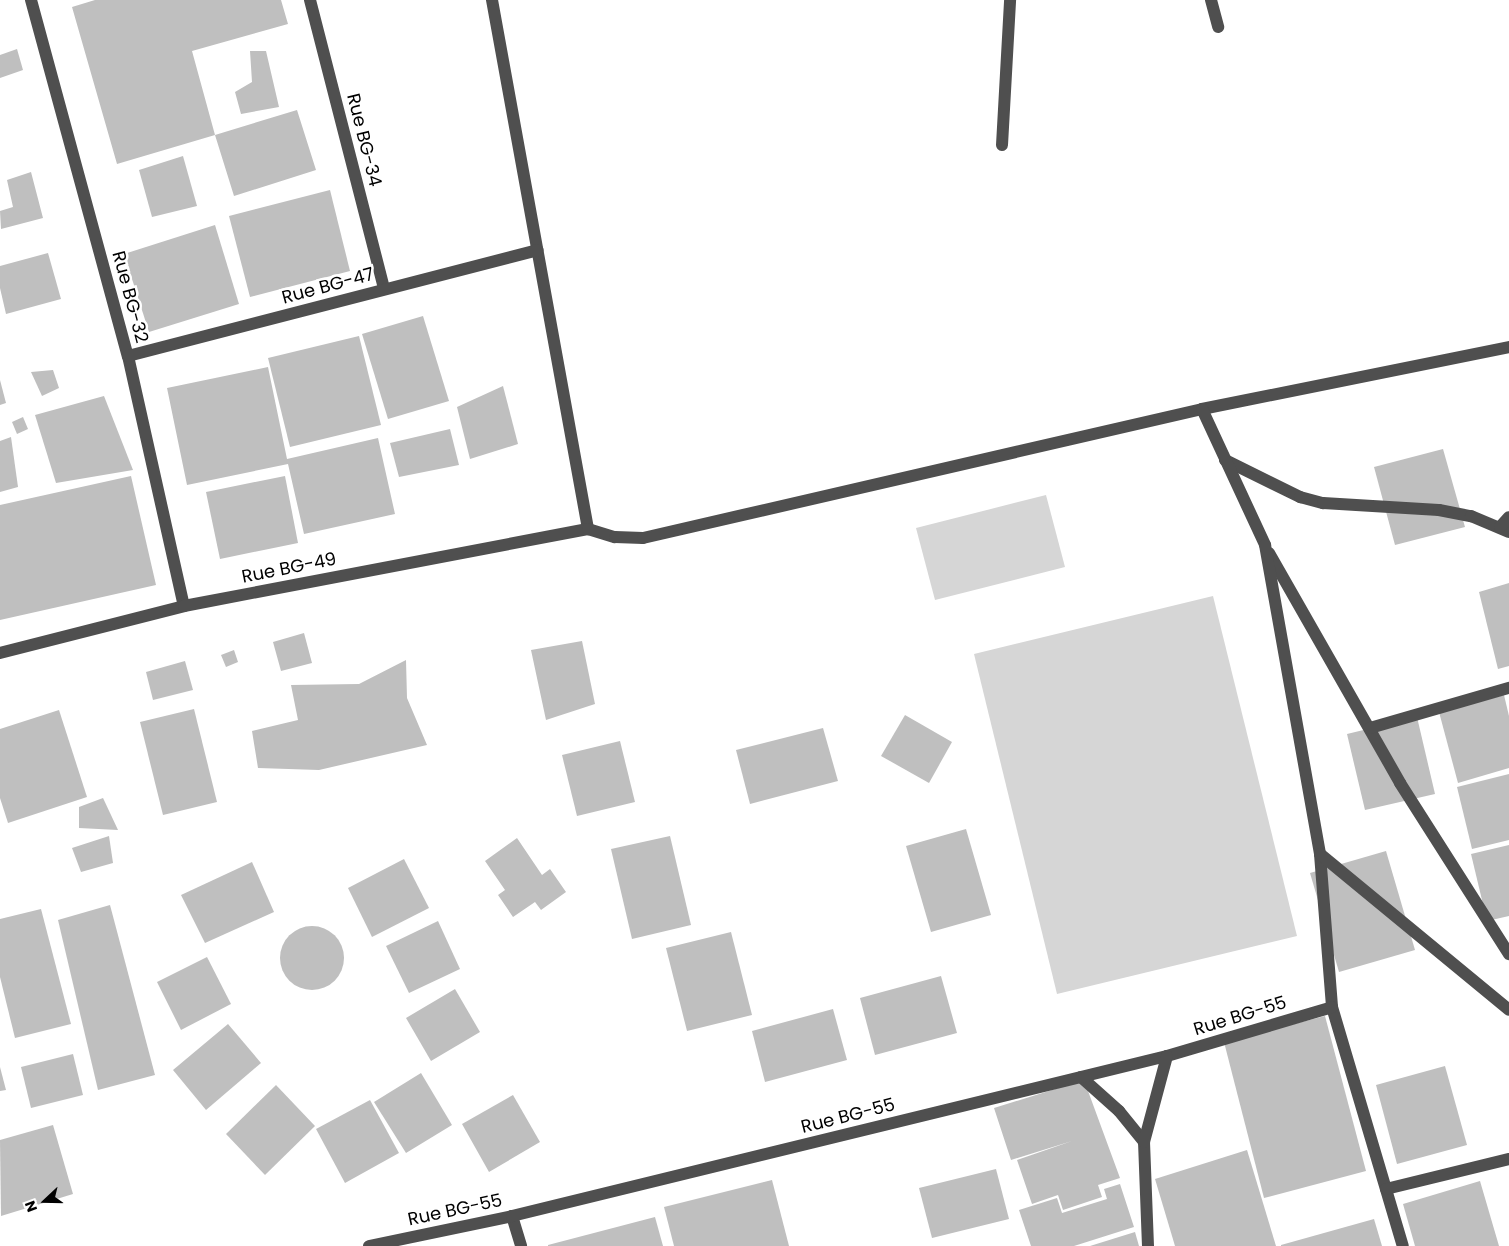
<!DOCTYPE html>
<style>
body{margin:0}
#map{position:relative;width:1509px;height:1246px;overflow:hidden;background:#fff;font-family:Poppins,sans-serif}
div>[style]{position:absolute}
.green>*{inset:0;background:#d6d6d6}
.building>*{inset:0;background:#bfbfbf}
.round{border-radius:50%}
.minor>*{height:12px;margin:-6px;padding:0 6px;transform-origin:6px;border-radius:6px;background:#4f4f4f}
span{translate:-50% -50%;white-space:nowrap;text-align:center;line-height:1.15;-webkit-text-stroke:5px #fff;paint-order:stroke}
.street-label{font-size:18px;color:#000}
.north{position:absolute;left:20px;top:1176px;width:50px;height:50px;-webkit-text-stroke:4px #fff;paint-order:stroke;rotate:249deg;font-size:14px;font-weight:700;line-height:20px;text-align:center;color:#000}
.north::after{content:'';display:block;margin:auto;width:18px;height:22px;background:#000;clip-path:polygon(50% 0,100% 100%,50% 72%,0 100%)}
</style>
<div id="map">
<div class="green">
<i style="clip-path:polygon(1046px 495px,1065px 567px,935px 600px,916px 528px)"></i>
<i style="clip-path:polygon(1213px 596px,1297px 936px,1057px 994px,974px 654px)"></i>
</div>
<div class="building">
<i style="clip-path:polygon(95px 0,281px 0,288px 24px,192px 51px,215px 135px,297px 110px,316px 170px,234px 196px,215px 135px,117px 164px,72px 7px)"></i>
<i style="clip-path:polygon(17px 49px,23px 70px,0 78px,0 55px)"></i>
<i style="clip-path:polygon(250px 51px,266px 51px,279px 107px,241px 114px,235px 92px,252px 82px)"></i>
<i style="clip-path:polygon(183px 156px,197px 206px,152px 217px,139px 170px)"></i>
<i style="clip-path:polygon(31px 172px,43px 218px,1px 229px,0 211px,13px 207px,7px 180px)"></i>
<i style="clip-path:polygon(330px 190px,350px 271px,250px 297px,229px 216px)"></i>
<i style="clip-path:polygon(215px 225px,239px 304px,149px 332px,124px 254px)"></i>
<i style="clip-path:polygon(48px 253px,61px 299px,6px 314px,0 288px,0 266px)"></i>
<i style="clip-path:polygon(423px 316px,449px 401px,388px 419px,362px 334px)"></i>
<i style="clip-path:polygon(359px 336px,381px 425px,290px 447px,268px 358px)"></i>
<i style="clip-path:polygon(268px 367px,287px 459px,378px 438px,395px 514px,304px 534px,288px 464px,187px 485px,167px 388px)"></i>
<i style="clip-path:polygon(53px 370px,59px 388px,42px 396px,31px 372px)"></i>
<i style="clip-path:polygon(0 380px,6px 403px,0 405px)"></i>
<i style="clip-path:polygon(503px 386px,518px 444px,470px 459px,457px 407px)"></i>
<i style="clip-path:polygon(104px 396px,133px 470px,56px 483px,35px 415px)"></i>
<i style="clip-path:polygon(23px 417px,28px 429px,17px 434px,12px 422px)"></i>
<i style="clip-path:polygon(450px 429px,459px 465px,399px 477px,390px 443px)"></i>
<i style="clip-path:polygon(11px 437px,18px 487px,0 492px,0 441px)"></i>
<i style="clip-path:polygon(1443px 449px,1465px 527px,1395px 545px,1374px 467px)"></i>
<i style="clip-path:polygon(131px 476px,156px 585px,0 620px,0 505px)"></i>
<i style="clip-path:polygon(285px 476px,298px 543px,220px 559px,206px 492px)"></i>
<i style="clip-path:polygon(1509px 583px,1509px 666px,1498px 669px,1479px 592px)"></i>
<i style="clip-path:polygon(304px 633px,312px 663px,281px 671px,273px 642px)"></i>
<i style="clip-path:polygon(582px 641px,595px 704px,546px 720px,531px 650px)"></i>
<i style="clip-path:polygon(234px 650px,238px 662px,226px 667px,221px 655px)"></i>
<i style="clip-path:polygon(406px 660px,407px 698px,427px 745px,319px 770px,258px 768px,252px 731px,298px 720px,291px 685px,359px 684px)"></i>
<i style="clip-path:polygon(185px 661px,193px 690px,153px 700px,146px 672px)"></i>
<i style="clip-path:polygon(1504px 695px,1509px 716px,1509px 768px,1458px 783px,1439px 712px)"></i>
<i style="clip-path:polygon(194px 709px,217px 802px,163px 815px,140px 722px)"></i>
<i style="clip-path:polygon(59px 710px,87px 797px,8px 823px,0 798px,0 729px)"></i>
<i style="clip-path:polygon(905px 715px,952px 742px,929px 783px,881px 756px)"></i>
<i style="clip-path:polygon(1417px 717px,1435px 794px,1365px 810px,1347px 734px)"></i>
<i style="clip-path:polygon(823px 728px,838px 781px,750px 804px,736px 750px)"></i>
<i style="clip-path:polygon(620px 741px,635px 802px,577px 816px,562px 755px)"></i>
<i style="clip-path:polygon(1509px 774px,1509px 840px,1472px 849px,1457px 787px)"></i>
<i style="clip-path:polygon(103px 798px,118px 830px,79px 828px,79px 807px)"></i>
<i style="clip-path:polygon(966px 829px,991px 915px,931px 932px,906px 846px)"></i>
<i style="clip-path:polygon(109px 836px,113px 863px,81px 872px,72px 848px)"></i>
<i style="clip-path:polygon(670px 836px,691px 925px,632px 939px,611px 849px)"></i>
<i style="clip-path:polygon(517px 838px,542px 875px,550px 869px,566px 892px,541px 910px,535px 902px,513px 917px,498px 895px,505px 890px,485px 861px)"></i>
<i style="clip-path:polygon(1509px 845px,1509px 916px,1487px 921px,1471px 854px)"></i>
<i style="clip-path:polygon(1386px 851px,1415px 950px,1339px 972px,1310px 873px)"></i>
<i style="clip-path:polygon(404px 859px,429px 908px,372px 937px,348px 888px)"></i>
<i style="clip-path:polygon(252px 862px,274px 912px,205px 943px,181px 895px)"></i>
<i style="clip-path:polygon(110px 905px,155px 1075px,98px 1090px,58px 920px)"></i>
<i style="clip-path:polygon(41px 909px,71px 1024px,15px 1038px,0 977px,0 919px)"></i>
<i style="clip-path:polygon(438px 921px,460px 969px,409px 993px,386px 946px)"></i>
<i class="round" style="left:280px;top:926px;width:64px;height:64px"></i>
<i style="clip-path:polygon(731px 932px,752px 1015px,687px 1031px,666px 948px)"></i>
<i style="clip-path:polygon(207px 957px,231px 1004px,181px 1030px,157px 982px)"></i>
<i style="clip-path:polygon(941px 976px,957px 1033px,875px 1055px,860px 998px)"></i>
<i style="clip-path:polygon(455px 989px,480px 1032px,431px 1061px,406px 1018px)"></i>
<i style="clip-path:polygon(833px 1009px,847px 1060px,765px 1082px,752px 1031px)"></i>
<i style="clip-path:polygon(1325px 1016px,1366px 1171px,1264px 1198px,1224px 1042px)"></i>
<i style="clip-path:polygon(228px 1024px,261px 1063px,206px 1110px,173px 1070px)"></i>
<i style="clip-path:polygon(73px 1054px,83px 1095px,31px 1108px,21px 1067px)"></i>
<i style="clip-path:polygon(1445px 1066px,1467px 1145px,1397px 1164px,1376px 1085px)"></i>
<i style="clip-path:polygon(0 1067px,6px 1090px,0 1091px)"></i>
<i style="clip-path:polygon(421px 1073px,452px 1125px,406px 1153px,374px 1102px)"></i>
<i style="clip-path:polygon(1084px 1080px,1120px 1178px,1098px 1185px,1102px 1197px,1063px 1210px,1058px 1195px,1032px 1204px,1017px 1160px,1072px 1141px,1011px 1160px,994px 1108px)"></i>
<i style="clip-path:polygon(276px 1085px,315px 1126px,265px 1175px,226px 1134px)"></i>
<i style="clip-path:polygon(513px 1095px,540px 1142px,489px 1172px,462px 1124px)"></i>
<i style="clip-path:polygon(370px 1100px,399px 1153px,345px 1183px,316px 1129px)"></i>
<i style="clip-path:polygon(53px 1125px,73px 1194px,1px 1216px,0 1140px)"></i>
<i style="clip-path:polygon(1247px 1150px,1276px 1246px,1175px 1246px,1155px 1179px)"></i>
<i style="clip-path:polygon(996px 1169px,1009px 1219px,932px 1238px,919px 1188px)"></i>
<i style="clip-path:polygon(772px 1180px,789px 1246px,674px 1246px,664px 1207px)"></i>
<i style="clip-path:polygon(1480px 1181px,1499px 1246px,1415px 1246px,1403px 1204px)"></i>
<i style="clip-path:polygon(1120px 1184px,1134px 1227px,1074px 1246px,1031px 1246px,1019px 1210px,1057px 1198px,1062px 1213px,1107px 1199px,1104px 1189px)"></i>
<i style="clip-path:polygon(655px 1217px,663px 1246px,548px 1246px,548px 1245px)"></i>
<i style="clip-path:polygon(1374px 1219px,1382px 1246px,1281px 1246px,1281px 1245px)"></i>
<i style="clip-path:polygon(1135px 1232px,1139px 1246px,1090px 1246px)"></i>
</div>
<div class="minor">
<i style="left:31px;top:0;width:369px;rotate:74.8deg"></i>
<i style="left:128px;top:356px;width:256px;rotate:77.4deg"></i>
<i style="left:310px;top:0;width:298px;rotate:75.6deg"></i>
<i style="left:492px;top:0;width:538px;rotate:79.71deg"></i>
<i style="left:1211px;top:0;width:28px;rotate:75deg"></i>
<i style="left:1002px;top:145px;width:145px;rotate:-86.8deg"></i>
<i style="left:128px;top:356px;width:423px;rotate:-14.5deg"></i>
<i style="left:1202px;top:409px;width:313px;rotate:-11.4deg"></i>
<i style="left:1225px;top:460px;width:84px;rotate:26.3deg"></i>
<i style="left:1300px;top:497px;width:24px;rotate:15deg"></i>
<i style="left:1323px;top:503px;width:116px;rotate:3.5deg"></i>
<i style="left:1439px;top:510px;width:33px;rotate:11deg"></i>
<i style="left:1471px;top:516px;width:41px;rotate:22.8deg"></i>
<i style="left:1500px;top:527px;width:13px;rotate:-48deg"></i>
<i style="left:1269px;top:553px;width:265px;rotate:60.3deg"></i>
<i style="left:1400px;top:783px;width:203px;rotate:57.5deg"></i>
<i style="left:0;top:653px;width:190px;rotate:-14.3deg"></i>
<i style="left:184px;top:606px;width:411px;rotate:-10.8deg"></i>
<i style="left:588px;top:529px;width:28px;rotate:17deg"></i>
<i style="left:615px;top:537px;width:28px;rotate:2deg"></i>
<i style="left:643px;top:538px;width:574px;rotate:-12.99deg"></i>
<i style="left:1202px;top:409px;width:150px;rotate:65.1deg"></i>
<i style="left:1265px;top:545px;width:314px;rotate:79.9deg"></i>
<i style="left:1320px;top:854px;width:153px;rotate:85.5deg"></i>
<i style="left:1332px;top:1007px;width:249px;rotate:73.5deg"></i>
<i style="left:1370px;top:728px;width:145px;rotate:-16.1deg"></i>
<i style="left:1320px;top:854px;width:245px;rotate:39.5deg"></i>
<i style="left:1081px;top:1077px;width:51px;rotate:41.8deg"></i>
<i style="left:1119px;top:1111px;width:40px;rotate:51deg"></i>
<i style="left:1386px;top:1189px;width:127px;rotate:-13.7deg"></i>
<i style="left:512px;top:1216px;width:31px;rotate:73deg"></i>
<i style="left:369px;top:1246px;width:146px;rotate:-11.8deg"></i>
<i style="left:512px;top:1216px;width:674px;rotate:-13.73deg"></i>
<i style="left:1167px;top:1056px;width:172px;rotate:-16.5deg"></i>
<i style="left:1148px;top:1246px;width:104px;rotate:-92.2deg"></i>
<i style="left:1144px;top:1142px;width:89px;rotate:-75deg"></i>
</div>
<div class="street-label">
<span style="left:364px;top:140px;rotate:76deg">Rue BG-34</span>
<span style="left:328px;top:286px;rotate:-15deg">Rue BG-47</span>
<span style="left:130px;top:297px;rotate:75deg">Rue BG-32</span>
<span style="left:289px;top:568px;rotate:-11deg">Rue BG-49</span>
<span style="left:1240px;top:1016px;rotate:-17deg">Rue BG-55</span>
<span style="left:848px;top:1116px;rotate:-14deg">Rue BG-55</span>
<span style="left:455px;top:1210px;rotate:-12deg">Rue BG-55</span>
</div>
<div class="north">N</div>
</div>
